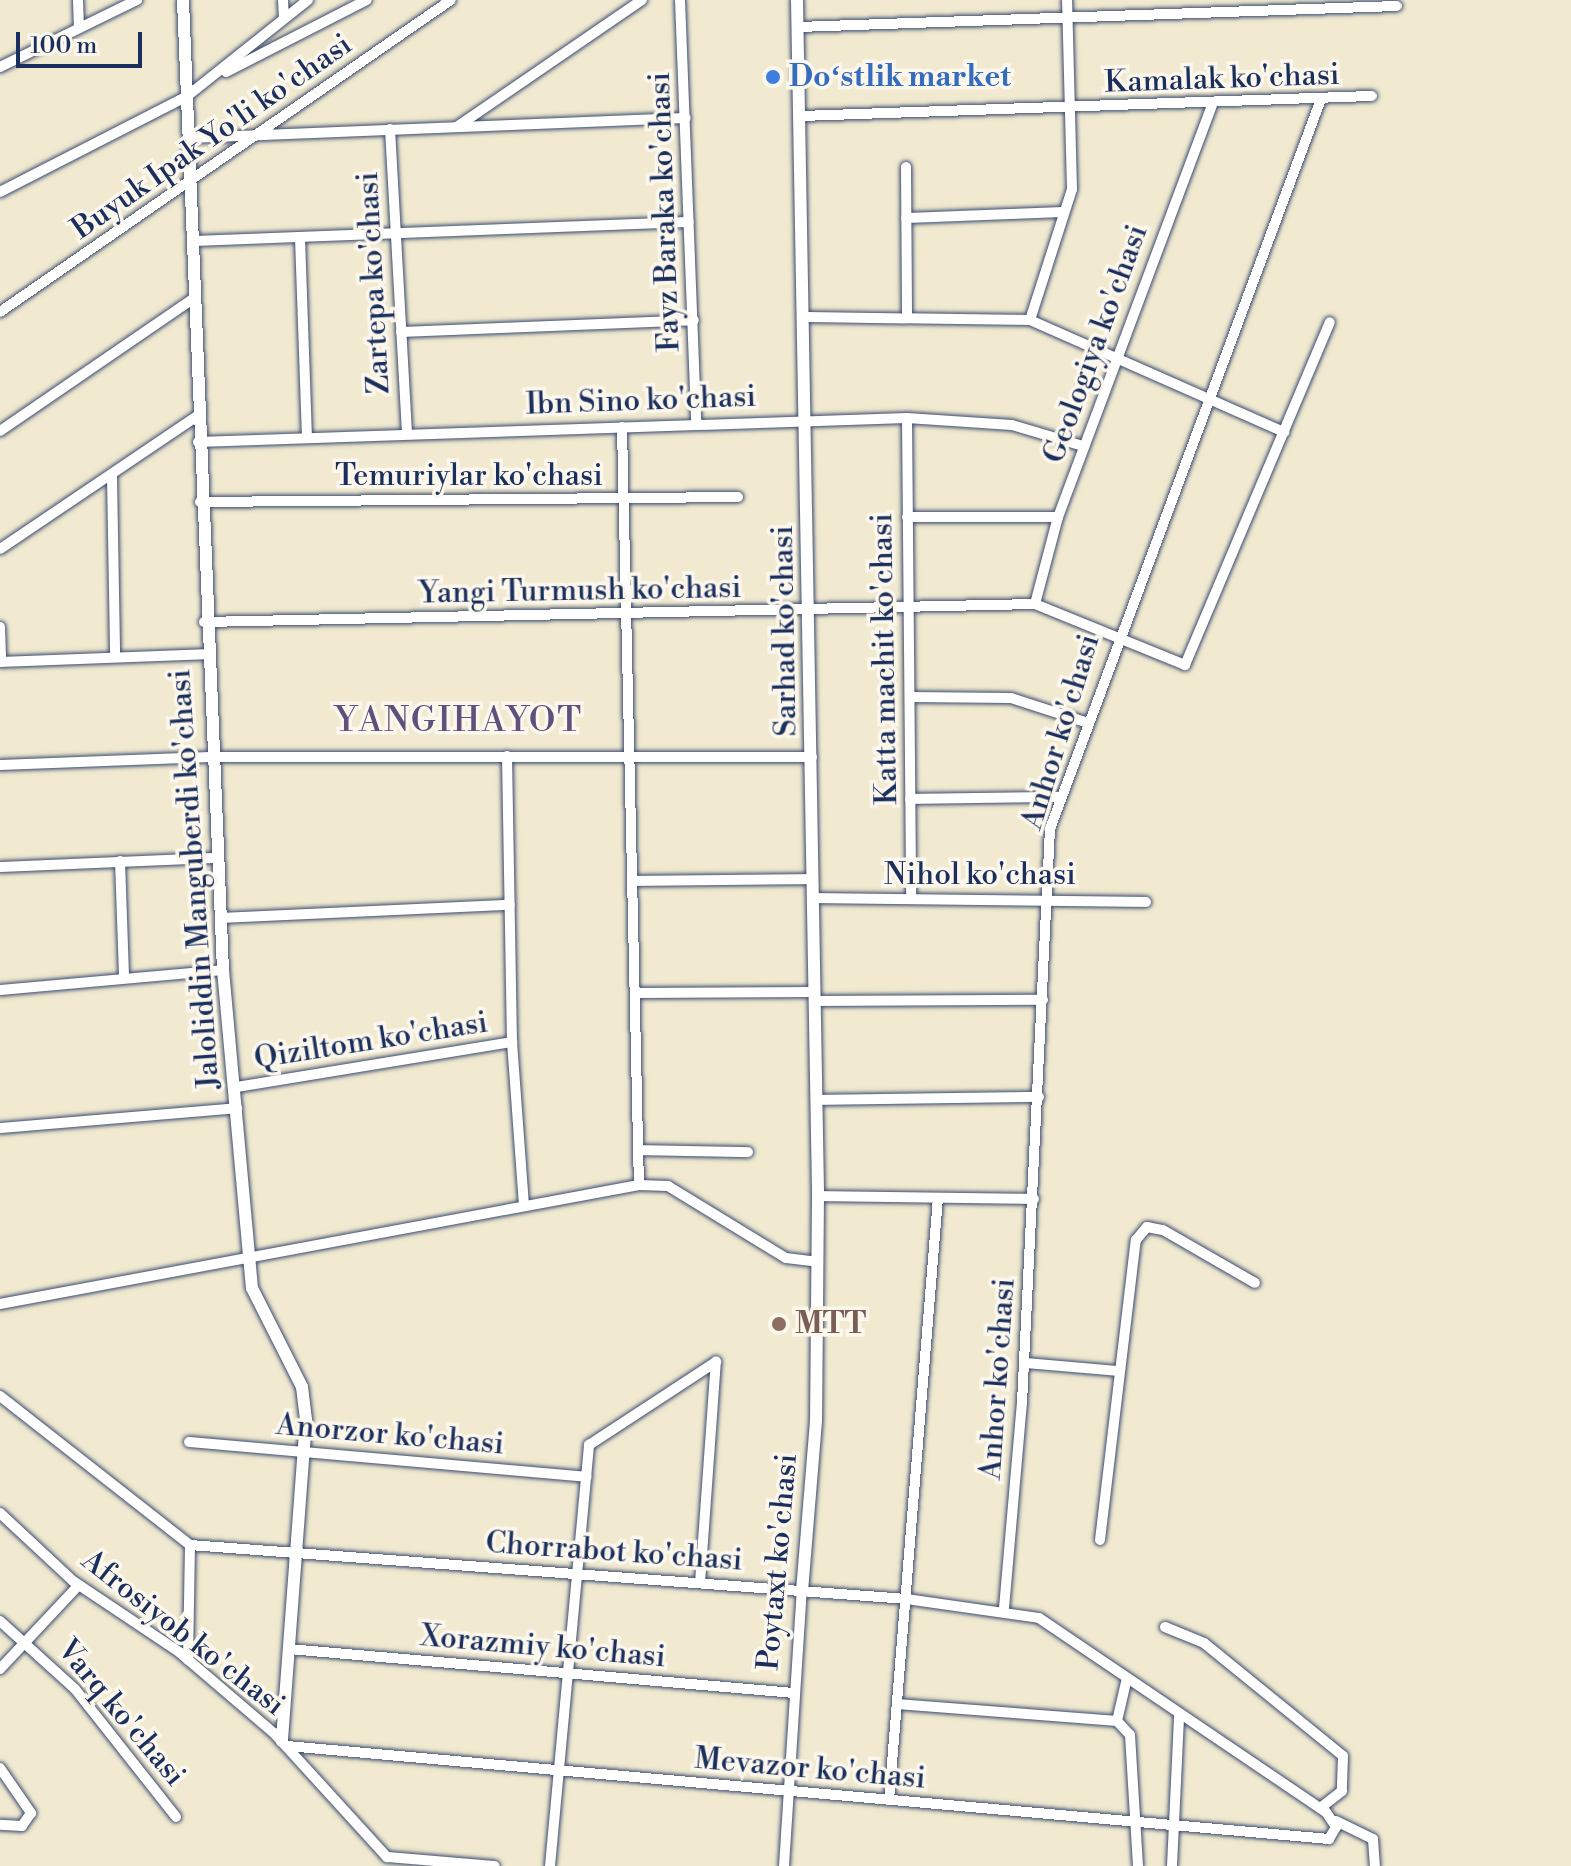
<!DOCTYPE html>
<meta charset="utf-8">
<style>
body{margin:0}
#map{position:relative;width:1571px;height:1866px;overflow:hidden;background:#f1ead1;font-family:"Libre Bodoni",serif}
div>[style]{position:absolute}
.roads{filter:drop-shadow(0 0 2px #3b4b6f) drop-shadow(0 0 2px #3b4b6f)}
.minor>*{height:10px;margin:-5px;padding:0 5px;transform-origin:5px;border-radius:5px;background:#fff}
.tertiary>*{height:12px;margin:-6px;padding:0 6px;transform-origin:6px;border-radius:6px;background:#fff}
.dots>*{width:22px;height:22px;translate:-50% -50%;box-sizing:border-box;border:4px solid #fbf7ec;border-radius:50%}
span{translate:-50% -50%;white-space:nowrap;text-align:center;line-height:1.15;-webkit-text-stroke:7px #fbf7ec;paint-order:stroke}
.shop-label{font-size:30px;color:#366cbe;font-weight:700}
.left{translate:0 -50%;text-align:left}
.street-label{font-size:30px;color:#1b2f5e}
.education-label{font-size:30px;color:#785e54;font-weight:700}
.quarter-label{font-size:34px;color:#5e517c;letter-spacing:2px}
.scale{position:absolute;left:16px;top:32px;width:126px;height:36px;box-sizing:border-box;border:4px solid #1b2f5e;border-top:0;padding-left:10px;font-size:24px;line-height:28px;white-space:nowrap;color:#1b2f5e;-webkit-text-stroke:6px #fbf7ec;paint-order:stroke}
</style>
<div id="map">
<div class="roads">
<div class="minor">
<i style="left:78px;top:0;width:28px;rotate:88deg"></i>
<i style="left:283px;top:0;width:18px;rotate:87deg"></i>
<i style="left:680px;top:0;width:423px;rotate:87.8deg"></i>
<i style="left:798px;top:27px;width:599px;rotate:-2.01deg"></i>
<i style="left:0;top:67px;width:153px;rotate:-26.1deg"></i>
<i style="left:226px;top:72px;width:158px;rotate:-27.1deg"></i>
<i style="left:801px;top:116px;width:571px;rotate:-2.01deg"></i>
<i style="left:458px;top:126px;width:223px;rotate:-34.4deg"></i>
<i style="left:390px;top:129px;width:305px;rotate:86.8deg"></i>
<i style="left:188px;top:138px;width:498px;rotate:-2.3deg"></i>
<i style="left:906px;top:167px;width:151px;rotate:89.6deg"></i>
<i style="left:0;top:192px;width:209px;rotate:-27.1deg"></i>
<i style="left:186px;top:97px;width:156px;rotate:-38.5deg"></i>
<i style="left:906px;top:218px;width:158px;rotate:-2.2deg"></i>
<i style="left:300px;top:238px;width:200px;rotate:88deg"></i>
<i style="left:193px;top:241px;width:496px;rotate:-2.2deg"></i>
<i style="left:0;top:312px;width:548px;rotate:-34.68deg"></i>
<i style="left:807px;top:317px;width:223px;rotate:0.8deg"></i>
<i style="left:1030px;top:320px;width:278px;rotate:23.8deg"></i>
<i style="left:1030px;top:320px;width:138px;rotate:-72.2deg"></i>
<i style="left:1072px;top:189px;width:189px;rotate:-91.5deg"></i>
<i style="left:401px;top:332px;width:293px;rotate:-2.3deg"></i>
<i style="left:907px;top:418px;width:481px;rotate:89.5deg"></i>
<i style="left:622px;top:427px;width:758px;rotate:88.72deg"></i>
<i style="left:0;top:431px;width:235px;rotate:-34.4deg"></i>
<i style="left:198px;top:442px;width:709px;rotate:-1.94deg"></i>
<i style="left:907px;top:418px;width:105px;rotate:3.8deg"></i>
<i style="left:1012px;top:425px;width:74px;rotate:16.5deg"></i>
<i style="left:112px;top:477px;width:180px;rotate:89deg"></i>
<i style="left:200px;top:502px;width:538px;rotate:-0.53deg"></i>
<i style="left:907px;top:517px;width:151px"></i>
<i style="left:0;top:549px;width:240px;rotate:-34deg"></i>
<i style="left:1035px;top:604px;width:90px;rotate:-75.2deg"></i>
<i style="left:1058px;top:517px;width:440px;rotate:-69.5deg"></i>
<i style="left:204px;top:622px;width:831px;rotate:-1.24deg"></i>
<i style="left:1035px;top:604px;width:162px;rotate:22.1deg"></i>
<i style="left:1185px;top:665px;width:372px;rotate:-67.1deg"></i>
<i style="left:0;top:627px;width:35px;rotate:88deg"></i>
<i style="left:0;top:662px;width:205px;rotate:-2.2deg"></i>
<i style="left:910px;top:697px;width:101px;rotate:0.6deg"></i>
<i style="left:1011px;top:698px;width:78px;rotate:18deg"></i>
<i style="left:507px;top:756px;width:286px;rotate:89deg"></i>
<i style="left:512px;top:1042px;width:164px;rotate:85.8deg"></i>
<i style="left:0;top:765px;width:210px;rotate:-2.2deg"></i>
<i style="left:210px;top:757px;width:602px"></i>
<i style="left:910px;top:799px;width:150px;rotate:-0.8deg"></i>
<i style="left:120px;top:861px;width:117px;rotate:88deg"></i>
<i style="left:0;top:867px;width:214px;rotate:-2.4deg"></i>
<i style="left:633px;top:881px;width:180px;rotate:-0.6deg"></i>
<i style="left:814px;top:898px;width:332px;rotate:0.7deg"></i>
<i style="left:220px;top:918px;width:290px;rotate:-2.6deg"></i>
<i style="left:0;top:990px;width:224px;rotate:-5.1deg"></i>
<i style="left:637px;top:993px;width:176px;rotate:-0.3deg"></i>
<i style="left:814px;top:1001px;width:229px;rotate:-0.3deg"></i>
<i style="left:237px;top:1087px;width:279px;rotate:-9.3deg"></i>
<i style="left:816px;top:1100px;width:223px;rotate:-0.8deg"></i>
<i style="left:0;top:1128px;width:238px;rotate:-4.8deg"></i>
<i style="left:639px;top:1150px;width:109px;rotate:1.1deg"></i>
<i style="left:818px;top:1196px;width:216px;rotate:0.8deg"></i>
<i style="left:0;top:1304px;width:650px;rotate:-10.55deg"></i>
<i style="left:639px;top:1185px;width:29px;rotate:2deg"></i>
<i style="left:668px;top:1186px;width:138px;rotate:31.4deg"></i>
<i style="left:786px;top:1258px;width:32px;rotate:7deg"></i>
<i style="left:1025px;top:1363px;width:93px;rotate:4.9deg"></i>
<i style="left:0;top:1396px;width:241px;rotate:38.1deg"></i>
<i style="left:190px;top:1545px;width:718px;rotate:4.31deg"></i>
<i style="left:906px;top:1599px;width:134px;rotate:8.1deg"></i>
<i style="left:1039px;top:1618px;width:346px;rotate:34.1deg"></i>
<i style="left:1326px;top:1812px;width:18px;rotate:56deg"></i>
<i style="left:1336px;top:1827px;width:14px;rotate:120deg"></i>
<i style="left:1329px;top:1839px;width:1047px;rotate:-174.9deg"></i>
<i style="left:189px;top:1442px;width:399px;rotate:5deg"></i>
<i style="left:0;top:1513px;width:100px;rotate:43deg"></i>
<i style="left:73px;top:1581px;width:128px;rotate:33.8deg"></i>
<i style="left:179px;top:1652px;width:125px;rotate:40.5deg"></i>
<i style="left:274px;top:1733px;width:168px;rotate:47.7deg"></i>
<i style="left:387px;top:1857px;width:108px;rotate:4.8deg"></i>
<i style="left:1100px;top:1540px;width:302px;rotate:-83.2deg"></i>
<i style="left:1136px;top:1240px;width:17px;rotate:-50deg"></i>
<i style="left:1147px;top:1227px;width:16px;rotate:11deg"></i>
<i style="left:1163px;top:1230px;width:106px;rotate:29.9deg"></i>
<i style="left:700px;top:1583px;width:222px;rotate:-85.9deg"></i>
<i style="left:1004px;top:1608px;width:206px;rotate:-85deg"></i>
<i style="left:1022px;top:1403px;width:575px;rotate:-87.21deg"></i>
<i style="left:1050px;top:829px;width:779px;rotate:-69.63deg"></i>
<i style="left:0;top:1621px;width:101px;rotate:42.2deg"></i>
<i style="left:75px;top:1689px;width:163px;rotate:51.7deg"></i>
<i style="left:1165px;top:1627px;width:42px;rotate:22.3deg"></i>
<i style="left:1204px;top:1643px;width:179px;rotate:39.1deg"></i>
<i style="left:1343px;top:1756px;width:35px;rotate:92deg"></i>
<i style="left:1342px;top:1791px;width:28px;rotate:142deg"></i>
<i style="left:289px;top:1649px;width:507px;rotate:4.98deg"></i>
<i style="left:188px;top:1660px;width:115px;rotate:-89deg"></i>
<i style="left:0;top:1669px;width:115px;rotate:-46.8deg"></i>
<i style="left:897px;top:1704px;width:221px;rotate:4.4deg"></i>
<i style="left:1117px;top:1721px;width:40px;rotate:-77deg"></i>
<i style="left:1117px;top:1721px;width:19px;rotate:47deg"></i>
<i style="left:1130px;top:1735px;width:131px;rotate:86.5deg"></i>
<i style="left:0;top:1768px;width:55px;rotate:55.4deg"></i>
<i style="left:31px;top:1813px;width:16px;rotate:125deg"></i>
<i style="left:22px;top:1826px;width:22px;rotate:-177deg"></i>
<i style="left:889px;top:1800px;width:604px;rotate:-85.35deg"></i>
<i style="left:1336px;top:1821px;width:41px;rotate:25.9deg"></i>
<i style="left:1373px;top:1839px;width:27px;rotate:86deg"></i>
<i style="left:550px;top:1866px;width:423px;rotate:-84.7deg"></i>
<i style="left:589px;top:1445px;width:152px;rotate:-33.2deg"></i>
<i style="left:784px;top:1866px;width:276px;rotate:-86.3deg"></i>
<i style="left:1172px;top:1866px;width:150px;rotate:-87.3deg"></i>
</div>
<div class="tertiary">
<i style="left:183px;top:0;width:971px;rotate:87.64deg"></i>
<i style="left:223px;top:970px;width:319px;rotate:84.8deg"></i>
<i style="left:252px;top:1288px;width:111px;rotate:63.2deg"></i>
<i style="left:302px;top:1387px;width:33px;rotate:83deg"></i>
<i style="left:306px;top:1420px;width:322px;rotate:94.3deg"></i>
<i style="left:797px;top:0;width:1196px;rotate:88.99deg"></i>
<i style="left:818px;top:1196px;width:225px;rotate:90.5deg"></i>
<i style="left:816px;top:1421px;width:171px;rotate:94.7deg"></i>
</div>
</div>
<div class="dots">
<i style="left:773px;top:77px;background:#3f7fe0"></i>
<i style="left:779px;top:1324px;background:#8d6e63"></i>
</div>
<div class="shop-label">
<span class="left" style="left:789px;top:77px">Doʻstlik market</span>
</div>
<div class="street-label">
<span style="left:1222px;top:79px;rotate:-2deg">Kamalak ko'chasi</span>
<span style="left:212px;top:137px;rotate:-35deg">Buyuk Ipak Yo'li ko'chasi</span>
<span style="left:665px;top:212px;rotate:-92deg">Fayz Baraka ko'chasi</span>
<span style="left:374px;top:283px;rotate:-93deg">Zartepa ko'chasi</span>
<span style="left:1096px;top:344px;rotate:-70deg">Geologiya ko'chasi</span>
<span style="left:641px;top:401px;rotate:-2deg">Ibn Sino ko'chasi</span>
<span style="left:469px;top:476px">Temuriylar ko'chasi</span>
<span style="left:580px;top:591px;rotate:-1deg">Yangi Turmush ko'chasi</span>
<span style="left:785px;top:631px;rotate:-91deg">Sarhad ko'chasi</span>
<span style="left:885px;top:659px;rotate:-91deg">Katta machit ko'chasi</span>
<span style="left:1061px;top:732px;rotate:-73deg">Anhor ko'chasi</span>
<span style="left:980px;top:875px">Nihol ko'chasi</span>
<span style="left:195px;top:879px;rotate:-94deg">Jaloliddin Manguberdi ko'chasi</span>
<span style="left:371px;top:1041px;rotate:-9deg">Qiziltom ko'chasi</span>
<span style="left:998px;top:1379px;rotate:-86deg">Anhor ko'chasi</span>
<span style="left:390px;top:1435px;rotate:5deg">Anorzor ko'chasi</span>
<span style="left:614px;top:1552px;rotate:4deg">Chorrabot ko'chasi</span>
<span style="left:778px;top:1562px;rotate:-85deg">Poytaxt ko'chasi</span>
<span style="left:183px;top:1633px;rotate:38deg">Afrosiyob ko'chasi</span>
<span style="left:543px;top:1647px;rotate:5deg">Xorazmiy ko'chasi</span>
<span style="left:121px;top:1713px;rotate:50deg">Varq ko'chasi</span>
<span style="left:810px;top:1769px;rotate:5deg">Mevazor ko'chasi</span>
</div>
<div class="education-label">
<span class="left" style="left:795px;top:1324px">MTT</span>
</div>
<div class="quarter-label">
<span style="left:459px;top:722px">YANGIHAYOT</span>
</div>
<div class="scale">100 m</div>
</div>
